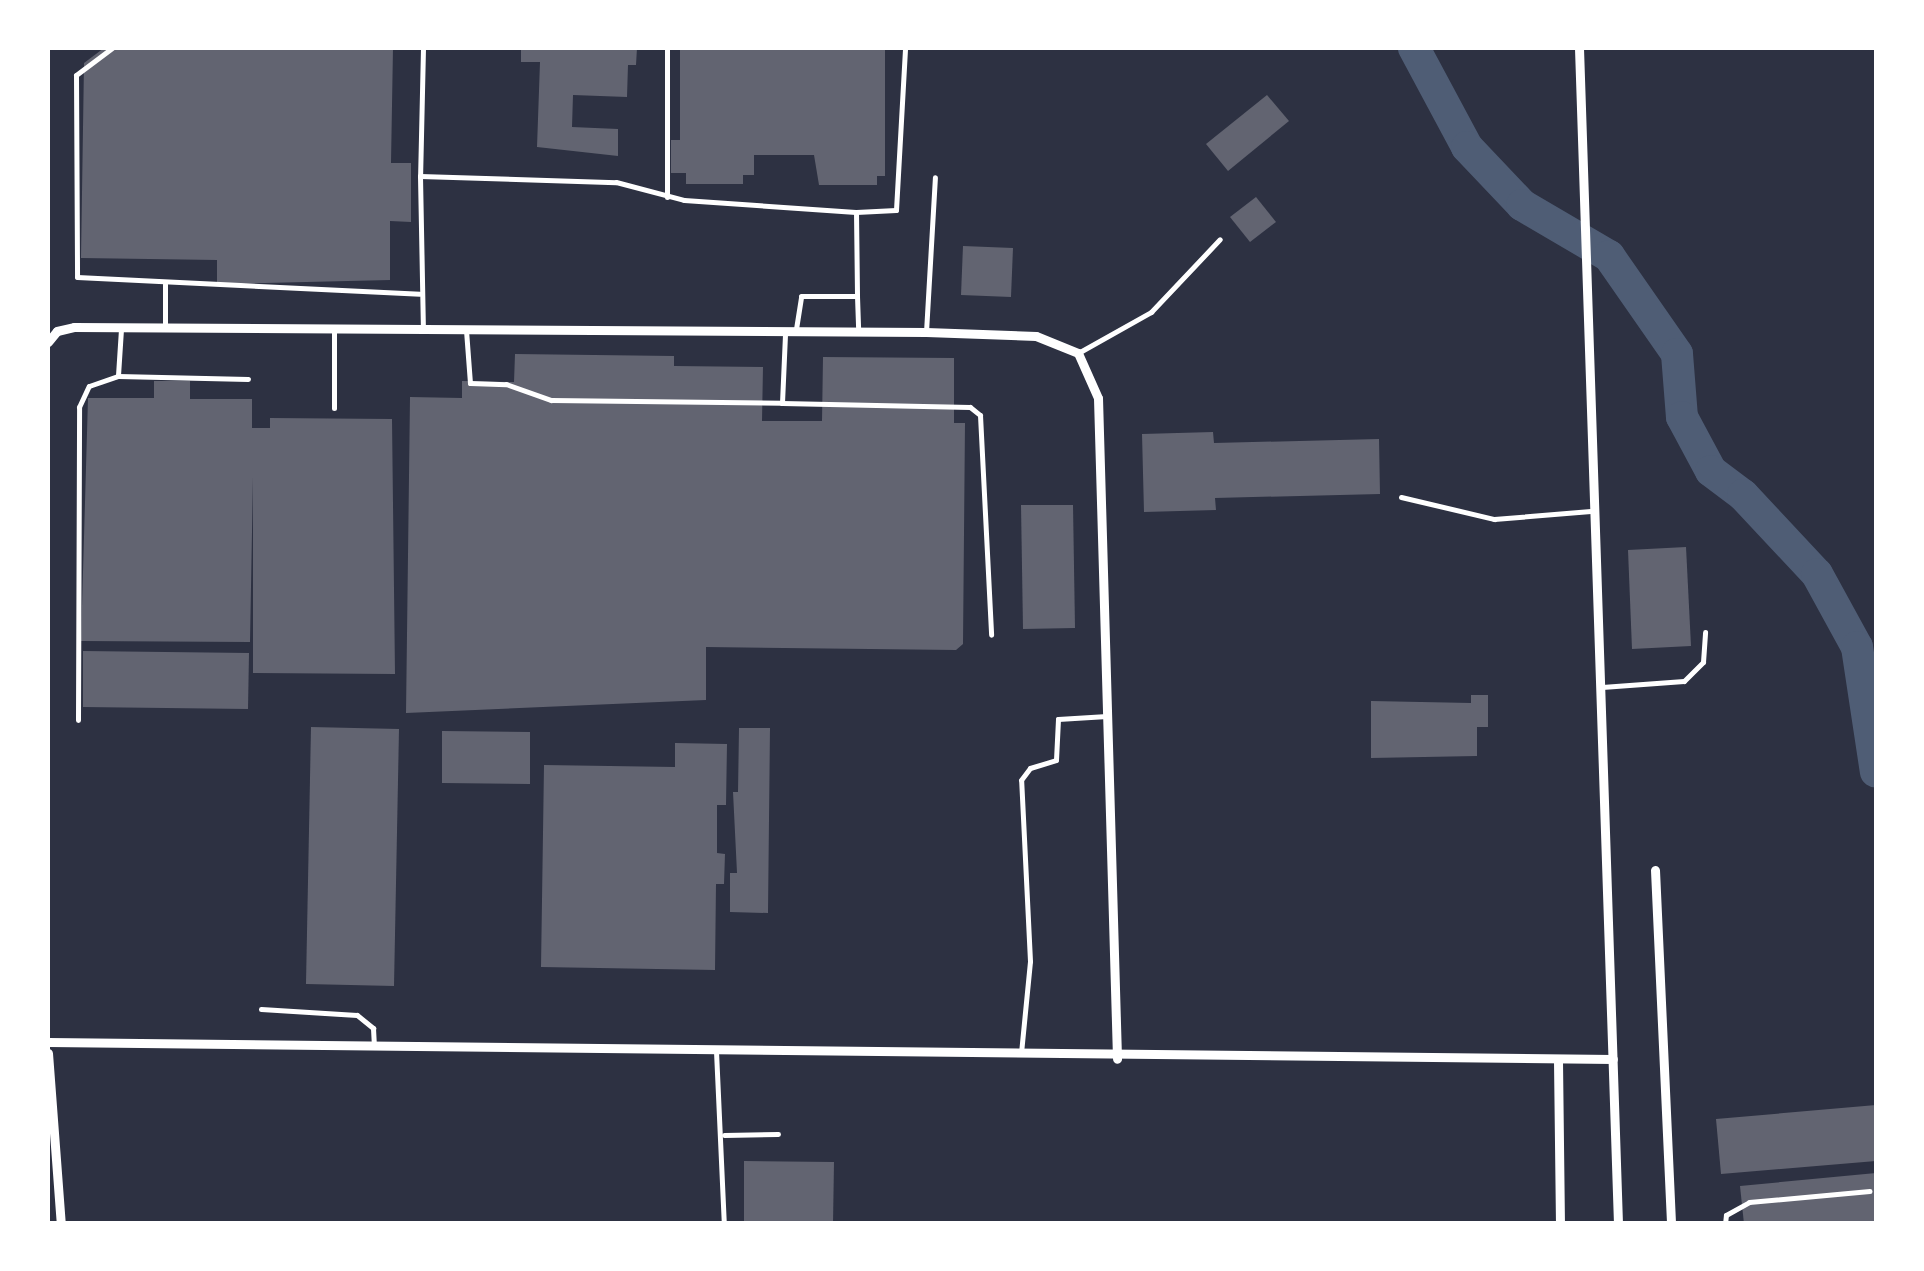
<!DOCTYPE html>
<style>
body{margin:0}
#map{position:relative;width:1924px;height:1271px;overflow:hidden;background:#2d3142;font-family:"IBM Plex Sans",sans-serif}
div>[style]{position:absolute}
.river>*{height:32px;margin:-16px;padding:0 16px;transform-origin:16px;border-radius:16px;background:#4f5d75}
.building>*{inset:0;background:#626471}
.service>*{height:5px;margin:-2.5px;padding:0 2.5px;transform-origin:2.5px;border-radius:2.5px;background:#fff}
.minor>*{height:9px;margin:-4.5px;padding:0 4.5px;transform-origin:4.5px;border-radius:4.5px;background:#fff}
span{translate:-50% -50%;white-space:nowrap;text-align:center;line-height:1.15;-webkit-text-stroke:10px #fff;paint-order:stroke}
.frame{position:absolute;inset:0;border:50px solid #fff;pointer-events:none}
</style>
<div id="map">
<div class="river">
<i style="left:1414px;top:48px;width:112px;rotate:61.8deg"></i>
<i style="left:1467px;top:147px;width:80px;rotate:46.5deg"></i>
<i style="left:1522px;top:205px;width:101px;rotate:30.4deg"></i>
<i style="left:1609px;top:256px;width:119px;rotate:55.2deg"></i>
<i style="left:1677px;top:354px;width:63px;rotate:85.5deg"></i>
<i style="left:1682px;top:417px;width:61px;rotate:61.8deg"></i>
<i style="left:1711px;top:471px;width:40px;rotate:37deg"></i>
<i style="left:1743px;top:495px;width:108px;rotate:46.9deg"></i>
<i style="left:1817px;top:574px;width:83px;rotate:61.3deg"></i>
<i style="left:1857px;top:647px;width:126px;rotate:81.4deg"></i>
</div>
<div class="building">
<i style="clip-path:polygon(104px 48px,393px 48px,391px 163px,411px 163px,411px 222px,390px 221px,390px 280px,217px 284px,217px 260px,81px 258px,84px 63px)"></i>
<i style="clip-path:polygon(521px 48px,637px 48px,636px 65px,628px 65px,627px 97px,573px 95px,572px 127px,618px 129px,618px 156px,537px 147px,540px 62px,521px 62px)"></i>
<i style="clip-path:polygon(680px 48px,885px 48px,885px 176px,877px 176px,877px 185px,819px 185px,814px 155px,754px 155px,754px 175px,743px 175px,743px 184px,686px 184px,686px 173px,671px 173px,671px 140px,680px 140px)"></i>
<i style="clip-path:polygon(1267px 95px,1289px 121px,1228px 171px,1206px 144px)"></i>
<i style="clip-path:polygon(1256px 197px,1276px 222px,1250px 242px,1230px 217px)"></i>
<i style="clip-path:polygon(963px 246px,1013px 248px,1011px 297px,961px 295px)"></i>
<i style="clip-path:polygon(515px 354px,674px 356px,674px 366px,763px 367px,762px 421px,822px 421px,823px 357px,954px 358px,954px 423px,965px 423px,963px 644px,956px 650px,706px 647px,706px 700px,406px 713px,410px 397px,462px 398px,462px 381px,514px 382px)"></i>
<i style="clip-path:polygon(154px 381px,190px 381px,190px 399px,252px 399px,252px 428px,270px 428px,270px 418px,392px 419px,395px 674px,253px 673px,253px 477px,250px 642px,81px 641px,88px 398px,154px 398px)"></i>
<i style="clip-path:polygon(1213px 432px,1214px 443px,1379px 439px,1380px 494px,1215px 498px,1216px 510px,1144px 512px,1142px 434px)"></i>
<i style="clip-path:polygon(1021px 505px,1073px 505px,1075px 628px,1023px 629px)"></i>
<i style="clip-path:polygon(1686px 547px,1691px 646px,1632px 649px,1628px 550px)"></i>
<i style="clip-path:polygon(83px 651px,249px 653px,248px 709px,83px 707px)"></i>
<i style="clip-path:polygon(1471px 695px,1488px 695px,1488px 727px,1477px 727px,1477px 756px,1371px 758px,1371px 701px,1471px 703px)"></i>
<i style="clip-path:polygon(311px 727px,399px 729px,394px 986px,306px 984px)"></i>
<i style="clip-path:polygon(739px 728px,770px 728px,768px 913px,730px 912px,730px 873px,737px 873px,733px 792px,738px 792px)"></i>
<i style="clip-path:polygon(442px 731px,530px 732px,530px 784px,442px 783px)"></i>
<i style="clip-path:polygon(675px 743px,727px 744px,726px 805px,717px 805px,717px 853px,725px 854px,724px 884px,716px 884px,715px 970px,541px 967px,544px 765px,675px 767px)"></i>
<i style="clip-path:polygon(1876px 1105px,1876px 1161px,1721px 1174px,1716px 1119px)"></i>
<i style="clip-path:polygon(744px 1161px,834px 1162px,833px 1224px,744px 1224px)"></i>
<i style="clip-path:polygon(1876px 1173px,1876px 1224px,1744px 1224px,1740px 1186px)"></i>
</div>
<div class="service">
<i style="left:112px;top:48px;width:45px;rotate:143.1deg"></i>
<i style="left:76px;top:75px;width:202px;rotate:89.7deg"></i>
<i style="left:77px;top:277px;width:343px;rotate:2.8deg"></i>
<i style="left:423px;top:48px;width:128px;rotate:91.3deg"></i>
<i style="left:420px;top:176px;width:196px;rotate:1.8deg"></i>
<i style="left:616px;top:182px;width:70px;rotate:14.8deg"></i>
<i style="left:684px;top:200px;width:172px;rotate:4deg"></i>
<i style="left:856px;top:212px;width:84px;rotate:89.3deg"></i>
<i style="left:667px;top:48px;width:149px;rotate:90deg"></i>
<i style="left:420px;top:176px;width:152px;rotate:88.9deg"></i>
<i style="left:856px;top:212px;width:40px;rotate:-2.9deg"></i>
<i style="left:896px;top:210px;width:162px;rotate:-86.8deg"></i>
<i style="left:165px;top:284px;width:42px;rotate:90deg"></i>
<i style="left:121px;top:329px;width:47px;rotate:93.7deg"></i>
<i style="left:118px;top:376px;width:130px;rotate:1.3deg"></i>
<i style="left:796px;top:329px;width:33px;rotate:-81deg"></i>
<i style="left:801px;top:296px;width:56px"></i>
<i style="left:857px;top:296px;width:36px;rotate:88deg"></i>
<i style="left:466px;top:330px;width:53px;rotate:85.7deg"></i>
<i style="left:470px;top:383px;width:36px;rotate:2deg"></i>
<i style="left:506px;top:384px;width:48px;rotate:19.6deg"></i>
<i style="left:551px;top:400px;width:231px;rotate:0.7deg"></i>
<i style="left:782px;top:403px;width:70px;rotate:-87.5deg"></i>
<i style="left:334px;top:332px;width:76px;rotate:90deg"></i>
<i style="left:926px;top:332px;width:155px;rotate:-86.7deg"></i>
<i style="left:1078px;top:353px;width:84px;rotate:-29.3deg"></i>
<i style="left:1151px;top:312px;width:100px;rotate:-46.6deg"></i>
<i style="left:782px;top:403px;width:188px;rotate:1.2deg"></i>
<i style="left:970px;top:407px;width:13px;rotate:39deg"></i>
<i style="left:980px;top:415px;width:220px;rotate:87.1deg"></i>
<i style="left:1401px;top:497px;width:96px;rotate:13.3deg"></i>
<i style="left:1494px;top:519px;width:97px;rotate:-4.7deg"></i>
<i style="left:1602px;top:687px;width:82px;rotate:-4.2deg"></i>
<i style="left:1684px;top:681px;width:27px;rotate:-45deg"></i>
<i style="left:1703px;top:662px;width:30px;rotate:-86deg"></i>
<i style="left:78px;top:720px;width:313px;rotate:-89.8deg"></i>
<i style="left:79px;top:407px;width:23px;rotate:-65deg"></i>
<i style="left:89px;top:386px;width:31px;rotate:-19deg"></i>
<i style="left:261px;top:1009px;width:96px;rotate:3.6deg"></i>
<i style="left:357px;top:1015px;width:21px;rotate:39deg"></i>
<i style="left:373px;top:1028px;width:18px;rotate:87deg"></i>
<i style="left:716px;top:1051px;width:173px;rotate:87.4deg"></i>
<i style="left:1021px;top:1053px;width:92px;rotate:-84.4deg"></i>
<i style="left:1030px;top:961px;width:181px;rotate:-92.8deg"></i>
<i style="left:1021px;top:780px;width:15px;rotate:-53deg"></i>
<i style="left:1030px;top:768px;width:27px;rotate:-17deg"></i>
<i style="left:1056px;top:760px;width:41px;rotate:-87.2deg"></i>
<i style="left:1058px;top:719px;width:49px;rotate:-3.5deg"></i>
<i style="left:724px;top:1135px;width:54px;rotate:-1.1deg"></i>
<i style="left:1725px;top:1224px;width:9px;rotate:-84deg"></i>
<i style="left:1726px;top:1215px;width:26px;rotate:-29deg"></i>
<i style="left:1749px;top:1202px;width:121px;rotate:-5.2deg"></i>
</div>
<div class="minor">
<i style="left:1579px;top:48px;width:1177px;rotate:88.1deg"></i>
<i style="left:48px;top:342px;width:14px;rotate:-51deg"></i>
<i style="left:57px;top:331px;width:17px;rotate:-13deg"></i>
<i style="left:74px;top:327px;width:852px;rotate:0.34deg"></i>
<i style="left:926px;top:332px;width:110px;rotate:2.1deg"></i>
<i style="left:1036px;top:336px;width:45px;rotate:22deg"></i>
<i style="left:1078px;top:353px;width:49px;rotate:66deg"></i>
<i style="left:1098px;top:398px;width:661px;rotate:88.35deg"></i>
<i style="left:1655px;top:870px;width:354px;rotate:87.4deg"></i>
<i style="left:48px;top:1042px;width:1565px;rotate:0.62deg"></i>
<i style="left:48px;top:1053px;width:171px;rotate:85.7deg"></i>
<i style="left:1558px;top:1061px;width:163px;rotate:89.3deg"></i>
</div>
<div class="frame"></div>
</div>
